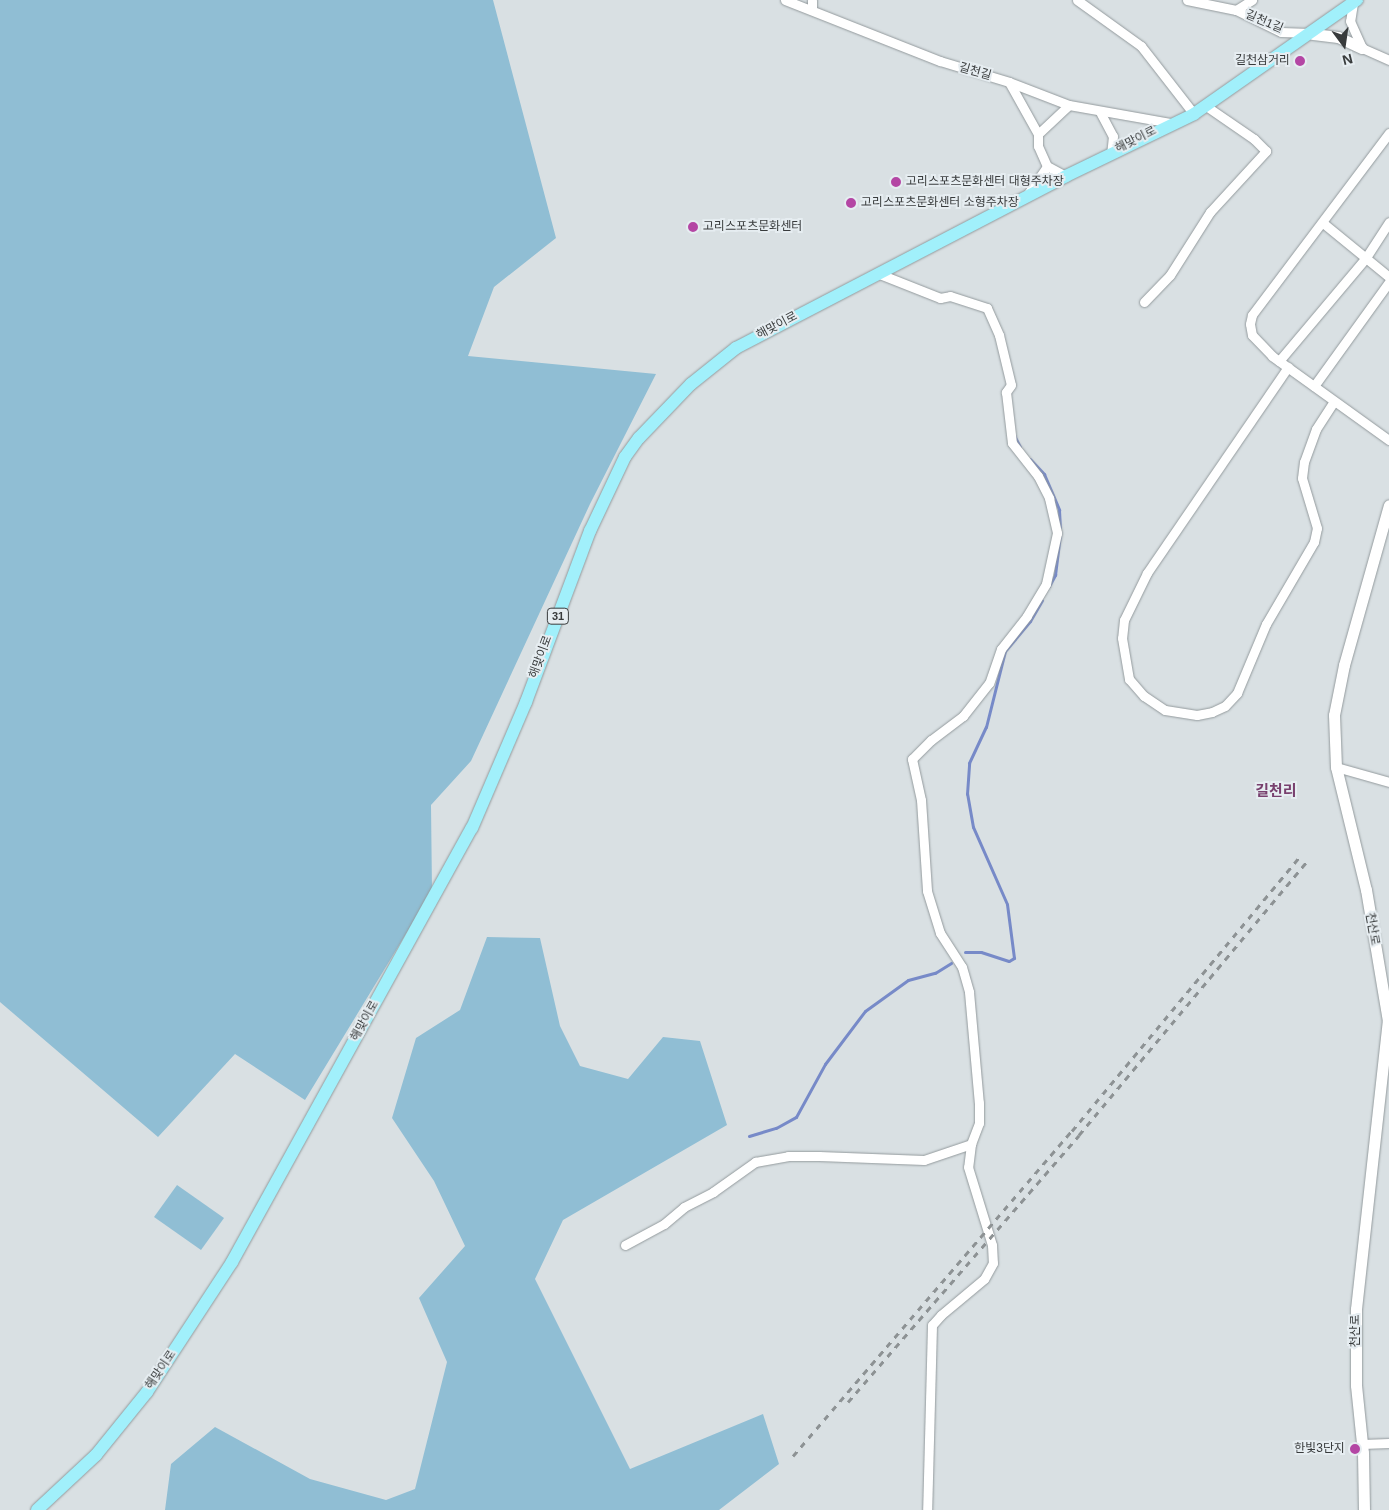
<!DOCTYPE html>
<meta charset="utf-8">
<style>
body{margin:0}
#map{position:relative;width:1389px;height:1510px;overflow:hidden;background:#d9e0e3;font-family:Helvetica,"Noto Sans KR",sans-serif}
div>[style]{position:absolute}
.green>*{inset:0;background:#90bed4}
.stream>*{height:3px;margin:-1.5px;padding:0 1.5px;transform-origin:1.5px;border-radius:1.5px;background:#778ac8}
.roads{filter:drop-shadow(0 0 1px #939a9d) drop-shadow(0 0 1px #939a9d)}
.street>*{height:9px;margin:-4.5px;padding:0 4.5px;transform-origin:4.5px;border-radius:4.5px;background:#fff}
.secondary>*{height:11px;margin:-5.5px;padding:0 5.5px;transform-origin:5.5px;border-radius:5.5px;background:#fff}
.primary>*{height:12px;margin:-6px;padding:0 6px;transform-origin:6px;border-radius:6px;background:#a1f0fb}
.rail>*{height:3px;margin-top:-1.5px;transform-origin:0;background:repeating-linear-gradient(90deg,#8d9294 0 6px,transparent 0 12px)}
.dots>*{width:14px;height:14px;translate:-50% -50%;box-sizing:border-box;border:2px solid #e6edf1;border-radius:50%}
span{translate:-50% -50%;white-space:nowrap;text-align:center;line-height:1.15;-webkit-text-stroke:4px #e6edf1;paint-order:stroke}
.shield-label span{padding:1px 4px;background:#e6edf1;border:1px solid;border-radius:4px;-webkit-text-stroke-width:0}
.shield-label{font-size:11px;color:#383b3c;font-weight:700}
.street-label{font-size:12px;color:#383b3c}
.poi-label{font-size:12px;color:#383b3c}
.right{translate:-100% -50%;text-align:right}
.left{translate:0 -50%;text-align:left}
.quarter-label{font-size:15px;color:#78406e;font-weight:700}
.north{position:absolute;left:1319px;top:20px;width:50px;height:50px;-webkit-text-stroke:4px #e6edf1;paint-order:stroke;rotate:166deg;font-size:14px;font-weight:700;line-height:20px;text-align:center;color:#383b3c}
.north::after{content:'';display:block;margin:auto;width:18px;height:22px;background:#383b3c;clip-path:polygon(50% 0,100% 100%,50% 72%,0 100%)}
</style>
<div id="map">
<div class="green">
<i style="clip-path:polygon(0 0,493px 0,556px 238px,494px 287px,468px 356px,656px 374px,590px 504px,471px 761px,431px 805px,432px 891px,305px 1100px,235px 1054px,158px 1137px,0 1002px)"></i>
<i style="clip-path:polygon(487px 937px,540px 938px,560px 1026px,580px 1066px,628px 1079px,663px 1037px,700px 1041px,727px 1125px,563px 1220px,535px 1279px,630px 1469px,763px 1414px,779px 1464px,719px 1510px,165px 1510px,171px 1464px,215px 1427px,310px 1479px,386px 1500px,415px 1489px,447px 1362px,419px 1298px,465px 1246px,434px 1181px,392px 1118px,416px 1038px,460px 1010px)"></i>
<i style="clip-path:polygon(177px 1185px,224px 1218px,201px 1250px,154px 1217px)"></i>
</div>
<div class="stream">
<i style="left:1014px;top:435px;width:13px;rotate:63deg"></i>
<i style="left:1030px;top:459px;width:21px;rotate:47deg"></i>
<i style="left:1044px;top:474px;width:39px;rotate:67deg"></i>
<i style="left:1059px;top:510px;width:17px;rotate:87deg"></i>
<i style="left:1049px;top:586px;width:13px;rotate:-61deg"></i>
<i style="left:1055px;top:575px;width:39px;rotate:-83deg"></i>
<i style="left:965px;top:952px;width:16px"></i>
<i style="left:981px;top:952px;width:29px;rotate:18deg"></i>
<i style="left:1009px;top:961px;width:6px;rotate:-31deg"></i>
<i style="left:1014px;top:958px;width:54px;rotate:-97.4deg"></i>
<i style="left:1007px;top:904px;width:84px;rotate:-113.8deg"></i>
<i style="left:973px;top:827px;width:34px;rotate:-100deg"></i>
<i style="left:967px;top:794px;width:31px;rotate:-86deg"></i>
<i style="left:969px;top:763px;width:40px;rotate:-65deg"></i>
<i style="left:986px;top:727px;width:78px;rotate:-76deg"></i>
<i style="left:1005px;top:651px;width:39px;rotate:-50deg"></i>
<i style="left:1030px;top:621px;width:24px;rotate:-60deg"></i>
<i style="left:749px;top:1136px;width:28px;rotate:-17deg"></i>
<i style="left:776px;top:1128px;width:23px;rotate:-29deg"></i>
<i style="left:796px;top:1117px;width:60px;rotate:-61.3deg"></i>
<i style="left:825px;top:1064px;width:66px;rotate:-53deg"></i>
<i style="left:865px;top:1011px;width:53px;rotate:-35.8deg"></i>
<i style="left:908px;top:980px;width:28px;rotate:-15deg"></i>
<i style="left:935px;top:973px;width:19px;rotate:-32deg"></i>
</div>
<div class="roads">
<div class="street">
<i style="left:785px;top:0;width:167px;rotate:21.5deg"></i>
<i style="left:940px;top:61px;width:72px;rotate:16.9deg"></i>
<i style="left:1009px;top:82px;width:64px;rotate:21deg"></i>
<i style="left:1069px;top:105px;width:104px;rotate:10deg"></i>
<i style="left:812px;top:0;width:10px;rotate:90deg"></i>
<i style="left:1077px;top:0;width:79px;rotate:35.7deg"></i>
<i style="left:1141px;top:46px;width:86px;rotate:52.1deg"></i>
<i style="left:1187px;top:0;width:50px;rotate:11.5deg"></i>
<i style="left:1236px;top:10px;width:50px;rotate:26.1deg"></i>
<i style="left:1281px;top:32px;width:29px;rotate:2deg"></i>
<i style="left:1353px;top:3px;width:18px;rotate:99deg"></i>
<i style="left:1350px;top:21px;width:30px;rotate:66deg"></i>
<i style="left:1362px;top:48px;width:30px;rotate:24deg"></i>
<i style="left:1236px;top:10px;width:19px;rotate:-32deg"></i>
<i style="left:1009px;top:82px;width:60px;rotate:60.9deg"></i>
<i style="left:1038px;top:134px;width:12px;rotate:90deg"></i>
<i style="left:1038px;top:146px;width:22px;rotate:66deg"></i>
<i style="left:1047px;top:166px;width:21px;rotate:28deg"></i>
<i style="left:1100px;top:112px;width:27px;rotate:62deg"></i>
<i style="left:1113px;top:136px;width:18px;rotate:96deg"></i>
<i style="left:1389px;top:133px;width:228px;rotate:127deg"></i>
<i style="left:1252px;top:315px;width:9px;rotate:103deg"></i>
<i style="left:1250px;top:324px;width:11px;rotate:80deg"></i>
<i style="left:1252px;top:335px;width:29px;rotate:46deg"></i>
<i style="left:1272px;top:356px;width:144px;rotate:35.7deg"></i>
<i style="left:1038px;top:134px;width:42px;rotate:-43.1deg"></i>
<i style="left:1027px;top:195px;width:35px;rotate:-55deg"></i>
<i style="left:1323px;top:223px;width:85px;rotate:39.3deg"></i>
<i style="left:877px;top:273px;width:68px;rotate:21.6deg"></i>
<i style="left:940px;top:298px;width:10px;rotate:-11deg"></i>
<i style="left:950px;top:296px;width:39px;rotate:18deg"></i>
<i style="left:987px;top:308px;width:30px;rotate:66deg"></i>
<i style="left:999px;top:335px;width:51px;rotate:76.5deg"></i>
<i style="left:1011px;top:385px;width:9px;rotate:126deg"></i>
<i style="left:1006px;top:392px;width:51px;rotate:83.3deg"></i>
<i style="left:1012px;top:443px;width:42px;rotate:51.8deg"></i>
<i style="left:1038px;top:476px;width:25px;rotate:63deg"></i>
<i style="left:1049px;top:498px;width:36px;rotate:77deg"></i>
<i style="left:1057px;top:533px;width:52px;rotate:102.2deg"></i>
<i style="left:1046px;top:584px;width:37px;rotate:121deg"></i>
<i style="left:1027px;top:616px;width:42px;rotate:128.2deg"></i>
<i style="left:1001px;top:649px;width:36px;rotate:109deg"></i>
<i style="left:989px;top:683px;width:42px;rotate:128.2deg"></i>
<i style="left:963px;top:716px;width:40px;rotate:143deg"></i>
<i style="left:931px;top:740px;width:27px;rotate:135deg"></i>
<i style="left:912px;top:759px;width:42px;rotate:77.6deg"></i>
<i style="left:921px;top:800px;width:91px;rotate:86.2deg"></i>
<i style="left:927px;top:891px;width:44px;rotate:72.8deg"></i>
<i style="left:940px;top:933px;width:40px;rotate:57.1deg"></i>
<i style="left:962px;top:967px;width:26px;rotate:74deg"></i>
<i style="left:969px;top:992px;width:111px;rotate:84.9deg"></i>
<i style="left:979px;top:1103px;width:20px;rotate:90deg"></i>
<i style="left:979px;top:1123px;width:22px;rotate:111deg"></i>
<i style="left:971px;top:1144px;width:23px;rotate:97deg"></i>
<i style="left:968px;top:1167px;width:82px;rotate:72.9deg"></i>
<i style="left:992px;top:1245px;width:18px;rotate:87deg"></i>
<i style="left:993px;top:1263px;width:18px;rotate:119deg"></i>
<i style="left:984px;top:1279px;width:56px;rotate:140.1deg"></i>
<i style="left:941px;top:1315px;width:13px;rotate:132deg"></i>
<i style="left:932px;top:1325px;width:185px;rotate:91.5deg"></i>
<i style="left:1144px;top:302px;width:37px;rotate:-46deg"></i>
<i style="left:1170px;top:275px;width:75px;rotate:-57.6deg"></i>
<i style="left:1210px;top:212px;width:83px;rotate:-47.4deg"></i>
<i style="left:1266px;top:151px;width:17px;rotate:-135deg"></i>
<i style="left:1254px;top:139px;width:58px;rotate:-145.5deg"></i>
<i style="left:1279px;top:361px;width:133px;rotate:-49.9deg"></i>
<i style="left:1365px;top:259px;width:44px;rotate:-57deg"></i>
<i style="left:1288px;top:367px;width:250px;rotate:124.4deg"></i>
<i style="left:1147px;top:573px;width:52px;rotate:116.1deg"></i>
<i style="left:1124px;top:620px;width:18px;rotate:96deg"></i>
<i style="left:1122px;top:638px;width:42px;rotate:80.3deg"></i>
<i style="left:1129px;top:679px;width:23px;rotate:49deg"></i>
<i style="left:1144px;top:696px;width:25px;rotate:34deg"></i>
<i style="left:1165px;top:710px;width:32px;rotate:9deg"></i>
<i style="left:1197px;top:715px;width:15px;rotate:-11deg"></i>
<i style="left:1212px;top:712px;width:14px;rotate:-25deg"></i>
<i style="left:1225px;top:706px;width:18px;rotate:-47deg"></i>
<i style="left:1237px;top:693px;width:75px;rotate:-67.2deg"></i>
<i style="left:1266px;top:624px;width:95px;rotate:-59.7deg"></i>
<i style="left:1314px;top:542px;width:14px;rotate:-78deg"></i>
<i style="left:1317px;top:528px;width:52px;rotate:-106.7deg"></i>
<i style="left:1302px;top:478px;width:16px;rotate:-83deg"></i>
<i style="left:1304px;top:462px;width:35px;rotate:-70deg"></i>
<i style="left:1316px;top:429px;width:33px;rotate:-57deg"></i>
<i style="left:1314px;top:386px;width:128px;rotate:-54.2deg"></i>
<i style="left:1336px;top:767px;width:55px;rotate:15.8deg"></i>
<i style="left:625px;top:1245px;width:44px;rotate:-28.3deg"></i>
<i style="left:664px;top:1224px;width:26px;rotate:-40deg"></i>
<i style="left:684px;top:1207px;width:33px;rotate:-27deg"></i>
<i style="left:713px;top:1192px;width:52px;rotate:-35.5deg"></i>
<i style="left:755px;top:1162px;width:34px;rotate:-10deg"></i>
<i style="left:788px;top:1156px;width:31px"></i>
<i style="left:819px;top:1156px;width:105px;rotate:2.2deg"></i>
<i style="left:924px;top:1160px;width:50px;rotate:-18.8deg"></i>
<i style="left:1362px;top:1444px;width:27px;rotate:-2deg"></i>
</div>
<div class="secondary">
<i style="left:1313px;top:34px;width:25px;rotate:7deg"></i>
<i style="left:1338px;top:37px;width:26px;rotate:25deg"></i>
<i style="left:1364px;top:1510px;width:57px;rotate:-91deg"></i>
<i style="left:1363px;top:1453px;width:68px;rotate:-95.9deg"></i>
<i style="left:1356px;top:1385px;width:76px;rotate:-90deg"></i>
<i style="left:1356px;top:1309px;width:290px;rotate:-83.7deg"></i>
<i style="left:1388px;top:1021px;width:133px;rotate:-99.5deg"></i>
<i style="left:1366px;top:890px;width:127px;rotate:-103.7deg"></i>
<i style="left:1336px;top:767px;width:52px;rotate:-92.2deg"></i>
<i style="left:1334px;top:715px;width:51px;rotate:-78.7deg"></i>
<i style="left:1344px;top:665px;width:166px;rotate:-74.3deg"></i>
</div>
<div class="primary">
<i style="left:37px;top:1510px;width:81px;rotate:-43deg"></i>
<i style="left:96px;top:1455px;width:81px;rotate:-51deg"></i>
<i style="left:147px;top:1392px;width:155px;rotate:-56.8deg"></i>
<i style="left:232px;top:1262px;width:496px;rotate:-61.1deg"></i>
<i style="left:472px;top:828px;width:137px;rotate:-66.8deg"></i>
<i style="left:526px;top:702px;width:183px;rotate:-69.5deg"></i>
<i style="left:590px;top:531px;width:82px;rotate:-64.7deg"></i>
<i style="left:625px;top:457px;width:24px;rotate:-54deg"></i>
<i style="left:639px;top:438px;width:75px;rotate:-46.1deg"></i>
<i style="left:691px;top:384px;width:58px;rotate:-38.7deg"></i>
<i style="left:736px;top:348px;width:372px;rotate:-27.5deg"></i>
<i style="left:1066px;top:176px;width:142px;rotate:-25.8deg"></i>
<i style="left:1194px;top:114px;width:199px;rotate:-35deg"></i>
</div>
</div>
<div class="rail">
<i style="left:848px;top:1402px;width:353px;rotate:-49.1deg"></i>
<i style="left:1079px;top:1135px;width:356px;rotate:-50.2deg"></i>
<i style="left:793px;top:1456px;width:428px;rotate:-49.4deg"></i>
<i style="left:1072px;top:1131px;width:359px;rotate:-50.3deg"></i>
</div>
<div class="dots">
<i style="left:1300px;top:61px;background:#b446a4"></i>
<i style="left:896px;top:182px;background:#b446a4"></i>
<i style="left:851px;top:203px;background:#b446a4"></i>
<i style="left:693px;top:227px;background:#b446a4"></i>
<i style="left:1355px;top:1449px;background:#b446a4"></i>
</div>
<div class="shield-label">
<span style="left:558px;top:616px">31</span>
</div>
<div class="street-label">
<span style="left:1264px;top:22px;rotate:23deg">길천1길</span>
<span style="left:975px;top:72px;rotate:16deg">길천길</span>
<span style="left:1136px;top:140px;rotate:-27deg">해맞이로</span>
<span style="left:777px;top:326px;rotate:-28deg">해맞이로</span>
<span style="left:541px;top:657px;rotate:-70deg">해맞이로</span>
<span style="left:1372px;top:929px;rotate:80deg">천산로</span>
<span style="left:365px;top:1021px;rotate:-61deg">해맞이로</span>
<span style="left:1356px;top:1331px;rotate:-90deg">천산로</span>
<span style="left:161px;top:1370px;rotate:-56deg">해맞이로</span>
</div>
<div class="poi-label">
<span class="right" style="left:1290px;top:61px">길천삼거리</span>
<span class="left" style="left:906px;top:182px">고리스포츠문화센터 대형주차장</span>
<span class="left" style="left:861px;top:203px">고리스포츠문화센터 소형주차장</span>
<span class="left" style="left:703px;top:227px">고리스포츠문화센터</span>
<span class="right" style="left:1345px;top:1449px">한빛3단지</span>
</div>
<div class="quarter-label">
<span style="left:1276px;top:791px">길천리</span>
</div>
<div class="north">N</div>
</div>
